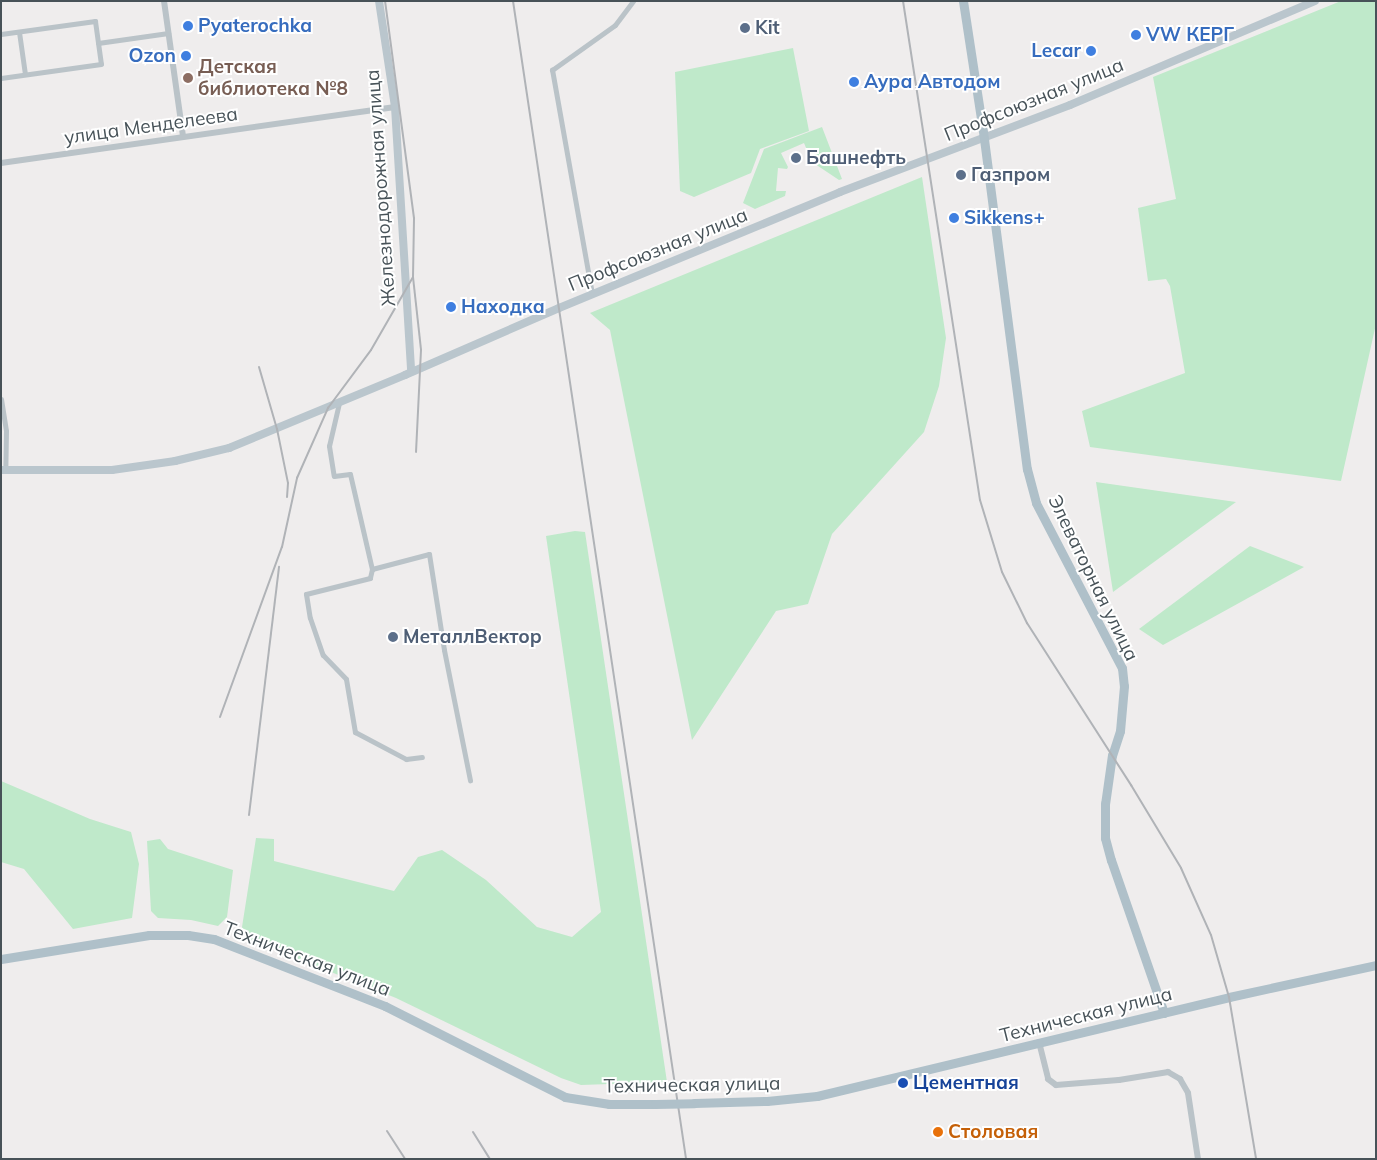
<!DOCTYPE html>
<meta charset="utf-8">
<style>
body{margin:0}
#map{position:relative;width:1377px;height:1160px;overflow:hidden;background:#efeded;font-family:Mulish,sans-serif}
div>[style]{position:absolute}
.green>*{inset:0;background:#bfe9ca}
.minor>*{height:5px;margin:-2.5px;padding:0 2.5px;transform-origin:2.5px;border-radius:2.5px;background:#bac3c8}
.tertiary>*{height:6px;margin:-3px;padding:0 3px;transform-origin:3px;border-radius:3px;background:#bac3c8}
.secondary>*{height:8px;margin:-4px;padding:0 4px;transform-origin:4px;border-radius:4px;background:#bac6cd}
.primary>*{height:9px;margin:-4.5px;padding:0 4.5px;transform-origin:4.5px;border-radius:4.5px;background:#afc0c9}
.rail>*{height:2px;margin:-1px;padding:0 1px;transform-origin:1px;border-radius:1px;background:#b0b3b7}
.primary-bridge>*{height:9px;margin:-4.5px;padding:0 4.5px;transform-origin:4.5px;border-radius:4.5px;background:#afc0c9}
.dots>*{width:14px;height:14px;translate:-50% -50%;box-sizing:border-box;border:2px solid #fff;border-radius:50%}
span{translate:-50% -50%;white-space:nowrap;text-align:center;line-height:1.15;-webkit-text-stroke:4px #fff;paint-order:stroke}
.shop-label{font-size:19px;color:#366cbe;font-weight:700}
.left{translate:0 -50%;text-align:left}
.right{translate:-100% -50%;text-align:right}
.service-label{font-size:19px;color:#4e5e75;font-weight:700}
.education-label{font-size:19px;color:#785e54;font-weight:700}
.street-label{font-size:19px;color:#475258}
.transit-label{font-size:19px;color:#164399;font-weight:700}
.food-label{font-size:19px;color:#c56008;font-weight:700}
.frame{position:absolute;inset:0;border:2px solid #475258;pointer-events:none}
</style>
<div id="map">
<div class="green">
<i style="clip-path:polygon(1341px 1px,1376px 1px,1376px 324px,1341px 481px,1090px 447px,1082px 411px,1185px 373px,1170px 286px,1166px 279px,1148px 281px,1138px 208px,1176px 199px,1153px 77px)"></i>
<i style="clip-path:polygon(793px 48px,809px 131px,760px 149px,751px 173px,694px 197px,680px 191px,675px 72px)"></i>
<i style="clip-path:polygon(822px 127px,842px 179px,839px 180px,812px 162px,804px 143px,781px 153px,788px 167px,787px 169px,778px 168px,776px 191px,786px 191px,785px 196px,755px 209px,743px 203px,764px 149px)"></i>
<i style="clip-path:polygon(922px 177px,946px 338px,939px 386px,924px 432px,832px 534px,808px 604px,776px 611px,692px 740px,610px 330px,590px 313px)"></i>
<i style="clip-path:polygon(1096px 482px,1236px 502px,1113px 592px)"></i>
<i style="clip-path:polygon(575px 531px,585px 532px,667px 1082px,581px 1085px,561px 1078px,396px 998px,246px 938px,242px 927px,256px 838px,274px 839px,274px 861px,394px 891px,418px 857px,442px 850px,486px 880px,537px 927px,572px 937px,601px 912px,546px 536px)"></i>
<i style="clip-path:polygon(1250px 546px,1304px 567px,1163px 645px,1139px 629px)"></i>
<i style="clip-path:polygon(1px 781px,90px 819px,131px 832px,139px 864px,132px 918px,73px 929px,24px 869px,1px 862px)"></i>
<i style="clip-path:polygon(160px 839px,168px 849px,233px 870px,227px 917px,218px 926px,191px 920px,158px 918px,151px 911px,147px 841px)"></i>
</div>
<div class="minor">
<i style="left:19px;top:32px;width:42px;rotate:81.9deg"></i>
<i style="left:1px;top:34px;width:95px;rotate:-7.9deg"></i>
<i style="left:95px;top:21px;width:43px;rotate:82.1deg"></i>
<i style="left:101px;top:64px;width:101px;rotate:172deg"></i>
<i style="left:98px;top:43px;width:71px;rotate:-8.1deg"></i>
<i style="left:592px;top:294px;width:228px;rotate:-100.1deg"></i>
<i style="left:552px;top:70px;width:77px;rotate:-35.5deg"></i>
<i style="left:615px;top:25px;width:30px;rotate:-53deg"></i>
<i style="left:1px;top:399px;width:32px;rotate:81deg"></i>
<i style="left:6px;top:431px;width:39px;rotate:91deg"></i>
<i style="left:339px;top:403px;width:44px;rotate:103.1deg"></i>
<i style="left:329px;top:446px;width:30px;rotate:81deg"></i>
<i style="left:334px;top:476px;width:16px;rotate:-7deg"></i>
<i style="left:350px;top:474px;width:98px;rotate:77deg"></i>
<i style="left:372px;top:569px;width:59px;rotate:-14.7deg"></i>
<i style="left:429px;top:554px;width:97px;rotate:81.1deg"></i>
<i style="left:444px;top:650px;width:133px;rotate:78.7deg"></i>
<i style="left:372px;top:569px;width:9px;rotate:103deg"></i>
<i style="left:370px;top:578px;width:66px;rotate:166deg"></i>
<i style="left:306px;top:594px;width:24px;rotate:81deg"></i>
<i style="left:310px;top:618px;width:39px;rotate:71deg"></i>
<i style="left:323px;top:655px;width:33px;rotate:46deg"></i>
<i style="left:346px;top:679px;width:54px;rotate:80.4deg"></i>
<i style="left:355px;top:732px;width:58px;rotate:27.9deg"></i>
<i style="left:406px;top:759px;width:16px;rotate:-7deg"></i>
</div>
<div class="tertiary">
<i style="left:164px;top:1px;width:137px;rotate:82deg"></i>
<i style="left:1px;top:163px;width:398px;rotate:-8.1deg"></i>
<i style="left:1039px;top:1042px;width:38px;rotate:76deg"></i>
<i style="left:1048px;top:1079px;width:10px;rotate:37deg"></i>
<i style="left:1056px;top:1085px;width:63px;rotate:-4.5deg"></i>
<i style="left:1119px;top:1080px;width:50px;rotate:-9.3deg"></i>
<i style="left:1168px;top:1072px;width:14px;rotate:30deg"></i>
<i style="left:1180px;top:1079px;width:16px;rotate:60deg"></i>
<i style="left:1188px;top:1093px;width:67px;rotate:81.4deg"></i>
</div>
<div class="secondary">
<i style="left:379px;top:1px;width:107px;rotate:81.4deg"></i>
<i style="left:395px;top:107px;width:265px;rotate:86.5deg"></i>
<i style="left:1px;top:470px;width:111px"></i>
<i style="left:112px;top:470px;width:64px;rotate:-8.1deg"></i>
<i style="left:175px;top:461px;width:56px;rotate:-13.5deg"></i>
<i style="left:229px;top:448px;width:191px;rotate:-22.5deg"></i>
<i style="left:405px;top:375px;width:168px;rotate:-23.5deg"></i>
<i style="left:559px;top:308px;width:304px;rotate:-22.4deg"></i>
<i style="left:840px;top:192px;width:246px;rotate:-20.7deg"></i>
<i style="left:1070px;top:105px;width:266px;rotate:-23deg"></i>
</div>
<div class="primary">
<i style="left:963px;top:1px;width:140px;rotate:81.3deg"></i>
<i style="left:984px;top:139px;width:333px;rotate:82.6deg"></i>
<i style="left:1027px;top:469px;width:35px;rotate:75deg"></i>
<i style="left:1036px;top:503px;width:186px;rotate:62.5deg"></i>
<i style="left:1122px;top:668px;width:18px;rotate:84deg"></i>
<i style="left:1124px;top:686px;width:45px;rotate:95.1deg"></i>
<i style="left:1120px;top:731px;width:25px;rotate:108deg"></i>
<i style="left:1112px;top:755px;width:49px;rotate:98.1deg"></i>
<i style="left:1105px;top:804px;width:34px;rotate:90deg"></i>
<i style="left:1105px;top:838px;width:23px;rotate:75deg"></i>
<i style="left:1111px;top:860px;width:162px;rotate:70.9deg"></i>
<i style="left:1px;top:959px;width:150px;rotate:-9.2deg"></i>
<i style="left:149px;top:935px;width:39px"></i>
<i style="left:188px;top:935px;width:26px;rotate:9deg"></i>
<i style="left:214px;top:939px;width:184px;rotate:21.4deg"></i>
<i style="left:385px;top:1006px;width:202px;rotate:26.8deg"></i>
<i style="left:565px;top:1097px;width:45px;rotate:9deg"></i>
<i style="left:609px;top:1104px;width:46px"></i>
<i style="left:694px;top:1103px;width:73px;rotate:-1.6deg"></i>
<i style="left:767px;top:1101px;width:50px;rotate:-5.7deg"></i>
<i style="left:817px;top:1096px;width:424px;rotate:-13.5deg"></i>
<i style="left:1229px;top:997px;width:150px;rotate:-12.3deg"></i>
</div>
<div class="rail">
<i style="left:513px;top:1px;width:1171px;rotate:81.5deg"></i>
<i style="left:903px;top:1px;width:505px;rotate:81.23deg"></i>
<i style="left:980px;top:500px;width:75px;rotate:73deg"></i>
<i style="left:1002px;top:572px;width:57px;rotate:63.9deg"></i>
<i style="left:1027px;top:623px;width:193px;rotate:57.3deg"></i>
<i style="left:1131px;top:785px;width:97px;rotate:58.9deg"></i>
<i style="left:1181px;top:868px;width:73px;rotate:65.9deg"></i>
<i style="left:1211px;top:935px;width:65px;rotate:73.8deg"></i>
<i style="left:1229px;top:997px;width:164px;rotate:80.5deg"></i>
<i style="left:413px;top:277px;width:73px;rotate:83.7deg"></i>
<i style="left:421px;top:350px;width:102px;rotate:92.8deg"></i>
<i style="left:259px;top:367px;width:65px;rotate:73.8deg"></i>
<i style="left:277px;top:429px;width:55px;rotate:78.5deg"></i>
<i style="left:288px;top:483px;width:14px;rotate:94deg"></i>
<i style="left:220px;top:717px;width:181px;rotate:-70deg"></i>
<i style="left:282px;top:547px;width:71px;rotate:-77.7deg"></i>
<i style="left:297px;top:478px;width:77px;rotate:-66.1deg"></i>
<i style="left:328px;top:408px;width:72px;rotate:-53.4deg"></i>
<i style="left:371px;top:350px;width:84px;rotate:-60.1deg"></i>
<i style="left:413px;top:277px;width:59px;rotate:-89deg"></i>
<i style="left:414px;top:218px;width:219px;rotate:-97.6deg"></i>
<i style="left:249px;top:815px;width:250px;rotate:-83.1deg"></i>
<i style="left:387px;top:1131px;width:33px;rotate:57deg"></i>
<i style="left:473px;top:1132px;width:32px;rotate:58deg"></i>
</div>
<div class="primary-bridge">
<i style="left:655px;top:1104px;width:39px;rotate:-1deg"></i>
</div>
<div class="dots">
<i style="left:188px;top:26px;background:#3f7fe0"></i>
<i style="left:745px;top:28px;background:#5c6f8a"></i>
<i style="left:1136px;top:35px;background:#3f7fe0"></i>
<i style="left:1091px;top:51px;background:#3f7fe0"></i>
<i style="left:186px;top:56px;background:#3f7fe0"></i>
<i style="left:188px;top:78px;background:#8d6e63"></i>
<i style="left:854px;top:82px;background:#3f7fe0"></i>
<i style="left:796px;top:158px;background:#5c6f8a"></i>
<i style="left:961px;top:175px;background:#5c6f8a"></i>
<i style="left:954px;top:218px;background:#3f7fe0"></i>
<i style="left:451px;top:307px;background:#3f7fe0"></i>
<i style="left:393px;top:637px;background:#5c6f8a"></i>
<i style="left:903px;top:1083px;background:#1a4fb4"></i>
<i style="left:938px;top:1132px;background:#e8710a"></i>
</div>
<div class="shop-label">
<span class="left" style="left:198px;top:26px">Pyaterochka</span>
<span class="left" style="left:1146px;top:35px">VW КЕРГ</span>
<span class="right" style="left:1081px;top:51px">Lecar</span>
<span class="right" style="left:176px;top:56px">Ozon</span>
<span class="left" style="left:864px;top:82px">Аура Автодом</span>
<span class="left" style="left:964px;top:218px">Sikkens+</span>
<span class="left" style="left:461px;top:307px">Находка</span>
</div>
<div class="service-label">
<span class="left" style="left:755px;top:28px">Kit</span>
<span class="left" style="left:806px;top:158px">Башнефть</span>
<span class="left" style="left:971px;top:175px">Газпром</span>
<span class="left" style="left:403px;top:637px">МеталлВектор</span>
</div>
<div class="education-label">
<span class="left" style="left:198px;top:78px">Детская<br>библиотека №8</span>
</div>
<div class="street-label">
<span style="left:1034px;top:100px;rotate:-22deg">Профсоюзная улица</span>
<span style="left:151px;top:126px;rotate:-8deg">улица Менделеева</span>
<span style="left:381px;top:188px;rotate:-94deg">Железнодорожная улица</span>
<span style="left:658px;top:250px;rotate:-22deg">Профсоюзная улица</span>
<span style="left:1093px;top:578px;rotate:64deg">Элеваторная улица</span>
<span style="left:307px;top:959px;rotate:21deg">Техническая улица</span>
<span style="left:1086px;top:1015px;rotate:-14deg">Техническая улица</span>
<span style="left:692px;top:1085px;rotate:-1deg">Техническая улица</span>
</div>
<div class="transit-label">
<span class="left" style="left:913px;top:1083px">Цементная</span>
</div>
<div class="food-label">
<span class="left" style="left:948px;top:1132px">Столовая</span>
</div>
<div class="frame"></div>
</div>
